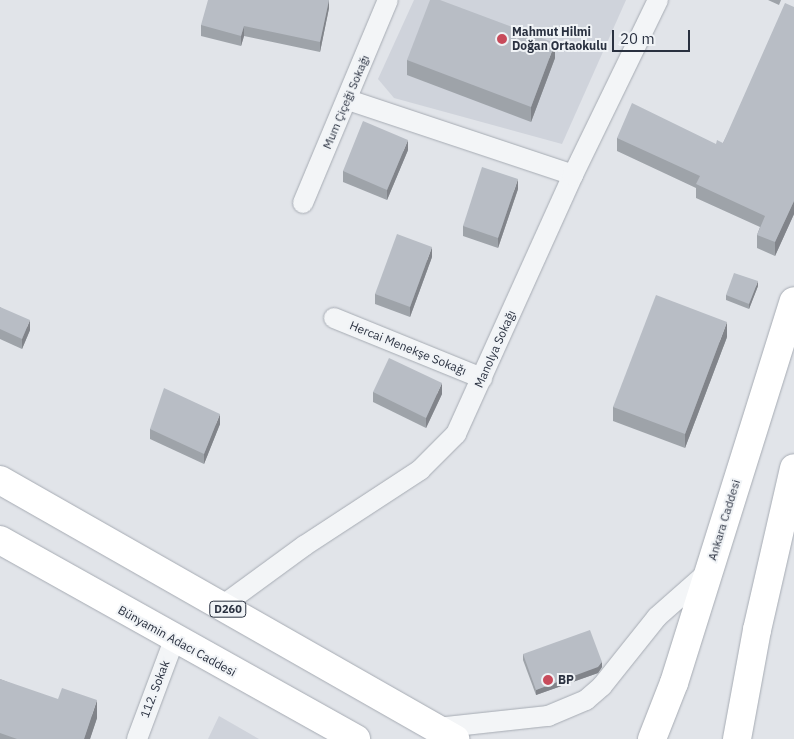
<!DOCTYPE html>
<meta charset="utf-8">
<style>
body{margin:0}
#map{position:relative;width:794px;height:739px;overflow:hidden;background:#e1e4e9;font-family:"IBM Plex Sans",sans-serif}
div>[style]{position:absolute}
.built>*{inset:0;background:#cfd3db}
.roads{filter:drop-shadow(0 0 1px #a6abb3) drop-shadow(0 0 1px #a6abb3)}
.street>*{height:20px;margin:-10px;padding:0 10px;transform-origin:10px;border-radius:10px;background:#f3f5f7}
.primary>*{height:28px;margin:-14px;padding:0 14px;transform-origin:14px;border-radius:14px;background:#fff}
.wall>*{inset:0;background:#9ea3a9}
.shaded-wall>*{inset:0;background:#81848a}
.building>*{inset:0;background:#b8bdc5}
.dots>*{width:14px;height:14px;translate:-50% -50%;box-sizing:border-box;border:2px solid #f0f3f6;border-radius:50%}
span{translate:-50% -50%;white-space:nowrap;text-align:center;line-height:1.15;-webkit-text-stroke:4px #f0f3f6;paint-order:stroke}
.shield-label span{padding:1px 4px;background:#f0f3f6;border:1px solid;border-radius:4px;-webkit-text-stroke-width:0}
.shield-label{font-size:11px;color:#2a3140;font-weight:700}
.poi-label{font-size:12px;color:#2a3140;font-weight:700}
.left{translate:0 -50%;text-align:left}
.street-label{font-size:12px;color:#2a3140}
.scale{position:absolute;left:612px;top:30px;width:78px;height:22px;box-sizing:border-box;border:2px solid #2a3140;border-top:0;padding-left:6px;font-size:15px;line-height:18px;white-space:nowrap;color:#2a3140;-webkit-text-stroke:4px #f0f3f6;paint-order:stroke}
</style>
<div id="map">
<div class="built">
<i style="clip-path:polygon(414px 0,626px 0,562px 144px,394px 98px,378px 79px)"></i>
<i style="clip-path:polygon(219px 716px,259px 739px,208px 739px)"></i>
</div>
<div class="roads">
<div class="street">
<i style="left:348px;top:100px;width:237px;rotate:18.4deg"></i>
<i style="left:303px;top:203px;width:220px;rotate:-67.3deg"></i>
<i style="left:334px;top:318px;width:160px;rotate:22.1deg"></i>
<i style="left:222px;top:606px;width:102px;rotate:-36.2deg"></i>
<i style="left:304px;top:546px;width:139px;rotate:-33.2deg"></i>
<i style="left:420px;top:470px;width:51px;rotate:-45deg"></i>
<i style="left:456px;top:434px;width:284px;rotate:-65.7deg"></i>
<i style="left:573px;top:175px;width:195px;rotate:-64.1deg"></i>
<i style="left:437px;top:728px;width:112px;rotate:-6.2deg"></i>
<i style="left:548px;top:716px;width:41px;rotate:-22.8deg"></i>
<i style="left:586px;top:700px;width:21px;rotate:-41deg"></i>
<i style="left:602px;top:686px;width:88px;rotate:-51.4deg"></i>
<i style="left:657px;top:617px;width:68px;rotate:-41.4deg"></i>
<i style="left:137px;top:739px;width:106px;rotate:-69.5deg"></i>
</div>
<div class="primary">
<i style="left:0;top:480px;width:524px;rotate:29.65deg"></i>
<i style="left:0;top:540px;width:408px;rotate:29.2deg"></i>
<i style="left:652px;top:739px;width:60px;rotate:-68.6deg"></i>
<i style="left:674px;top:683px;width:400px;rotate:-72.6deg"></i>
<i style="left:737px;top:739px;width:111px;rotate:-79.6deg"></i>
<i style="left:757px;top:630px;width:166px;rotate:-77.1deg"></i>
</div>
</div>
<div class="wall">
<i style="clip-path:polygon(329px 0,329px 8px,320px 52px,244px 36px,241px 46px,201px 36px,201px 25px)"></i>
<i style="clip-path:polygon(768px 0,781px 0,779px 5px)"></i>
<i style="clip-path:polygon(794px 7px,794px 214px,775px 256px,757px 248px,757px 235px,760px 227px,696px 198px,696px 188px,617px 151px,617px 138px,716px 144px,723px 143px)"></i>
<i style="clip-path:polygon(555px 58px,531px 122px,407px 75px,407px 60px)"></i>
<i style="clip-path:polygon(408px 150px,387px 200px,343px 182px,343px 171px)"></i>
<i style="clip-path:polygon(518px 189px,498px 248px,463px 236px,463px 226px)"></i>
<i style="clip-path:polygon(432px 257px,410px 317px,375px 304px,375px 294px)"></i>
<i style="clip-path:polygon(758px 286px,749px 309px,726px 300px,726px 295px)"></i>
<i style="clip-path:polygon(0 307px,30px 330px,22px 349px,0 339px)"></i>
<i style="clip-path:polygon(727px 337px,685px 448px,613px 421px,613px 407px)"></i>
<i style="clip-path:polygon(373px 392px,442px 394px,426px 428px,373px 402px)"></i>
<i style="clip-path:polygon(220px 424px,204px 464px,150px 439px,150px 429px)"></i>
<i style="clip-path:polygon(523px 654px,602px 667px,598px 673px,536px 695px,523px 660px)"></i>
<i style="clip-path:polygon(0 679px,97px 718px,90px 739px,0 739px)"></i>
</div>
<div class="shaded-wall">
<i style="clip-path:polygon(329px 0,329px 8px,320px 52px,320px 42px)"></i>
<i style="clip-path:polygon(244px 26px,244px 36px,241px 46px,241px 36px)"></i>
<i style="clip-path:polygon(555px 43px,555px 58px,531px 122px,531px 107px)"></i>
<i style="clip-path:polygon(408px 140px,408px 150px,387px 200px,387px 190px)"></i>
<i style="clip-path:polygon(518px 179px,518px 189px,498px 248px,498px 238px)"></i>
<i style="clip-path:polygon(794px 201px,794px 214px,775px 256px,775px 242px)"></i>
<i style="clip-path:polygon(432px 247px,432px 257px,410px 317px,410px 307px)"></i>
<i style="clip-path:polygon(758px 281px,758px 286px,749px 309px,749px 304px)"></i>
<i style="clip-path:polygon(30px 320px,30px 330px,22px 349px,22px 339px)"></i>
<i style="clip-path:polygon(727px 322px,727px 337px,685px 448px,685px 434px)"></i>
<i style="clip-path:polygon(442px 383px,442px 394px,426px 428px,426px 418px)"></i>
<i style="clip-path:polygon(220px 414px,220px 424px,204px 464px,204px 454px)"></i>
<i style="clip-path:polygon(602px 662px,602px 667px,598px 673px,536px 695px,536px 690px)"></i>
<i style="clip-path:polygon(97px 700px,97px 718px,90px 739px,84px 739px)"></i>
</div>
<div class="building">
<i style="clip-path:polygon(208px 0,329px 0,320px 42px,244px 26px,241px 36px,201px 25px)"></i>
<i style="clip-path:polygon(430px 0,440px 0,555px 43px,531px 107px,407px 60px)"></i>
<i style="clip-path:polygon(785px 3px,794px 7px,794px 201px,775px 242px,757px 235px,765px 216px,696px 184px,700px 176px,617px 138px,632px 103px,716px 144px,717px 140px,723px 143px)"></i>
<i style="clip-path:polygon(363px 121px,408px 140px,387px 190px,343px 171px)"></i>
<i style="clip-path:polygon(482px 167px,518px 179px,498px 238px,463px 226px)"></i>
<i style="clip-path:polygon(397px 234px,432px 247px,410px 307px,375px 294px)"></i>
<i style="clip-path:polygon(734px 273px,758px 281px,749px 304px,726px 295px)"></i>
<i style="clip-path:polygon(656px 295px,727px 322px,685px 434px,613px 407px)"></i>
<i style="clip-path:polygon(0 307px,30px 320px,22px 339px,0 329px)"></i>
<i style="clip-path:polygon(389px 358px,442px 383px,426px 418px,373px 392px)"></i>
<i style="clip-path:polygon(164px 388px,220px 414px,204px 454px,150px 429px)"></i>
<i style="clip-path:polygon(590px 630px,602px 662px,598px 667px,536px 690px,523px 654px)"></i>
<i style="clip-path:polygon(0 679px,58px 699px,62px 688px,97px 700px,84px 739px,17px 739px,0 733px)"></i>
</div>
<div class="dots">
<i style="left:502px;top:39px;background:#c84b5b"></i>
<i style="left:548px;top:680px;background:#c84b5b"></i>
</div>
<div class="shield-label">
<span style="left:228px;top:609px">D260</span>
</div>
<div class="poi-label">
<span class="left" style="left:512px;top:39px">Mahmut Hilmi<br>Doğan Ortaokulu</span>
<span class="left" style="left:558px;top:680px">BP</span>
</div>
<div class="street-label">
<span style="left:346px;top:102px;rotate:-67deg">Mum Çiçeği Sokağı</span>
<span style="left:408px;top:348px;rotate:22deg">Hercai Menekşe Sokağı</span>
<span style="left:495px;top:349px;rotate:-66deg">Manolya Sokağı</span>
<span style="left:724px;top:520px;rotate:-73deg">Ankara Caddesi</span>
<span style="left:177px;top:641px;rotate:29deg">Bünyamin Adacı Caddesi</span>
<span style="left:155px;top:689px;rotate:-69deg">112. Sokak</span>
</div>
<div class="scale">20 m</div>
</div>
